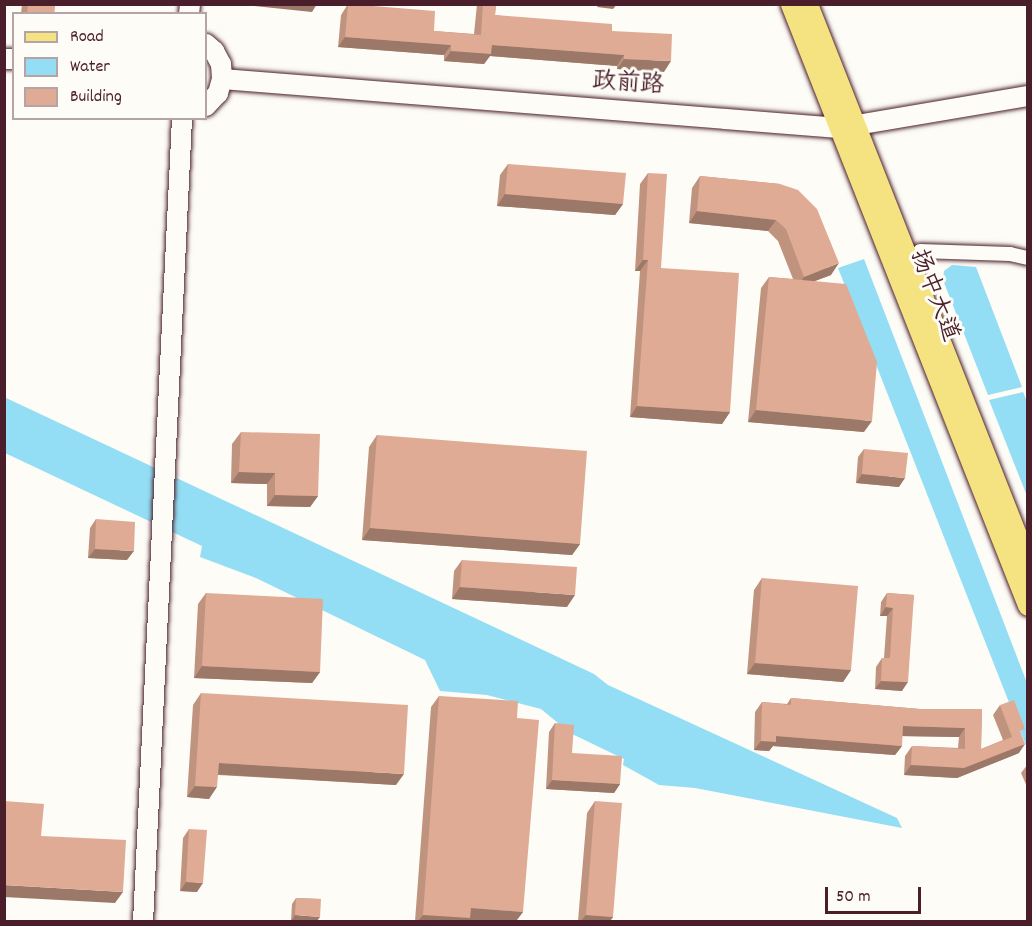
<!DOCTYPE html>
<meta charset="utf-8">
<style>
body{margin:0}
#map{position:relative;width:1032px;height:926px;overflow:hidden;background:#fdfcf7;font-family:Dekko,"LXGW WenKai TC",sans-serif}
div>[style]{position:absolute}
.water>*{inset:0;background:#93def4}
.roads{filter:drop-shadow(0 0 2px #4a1f2b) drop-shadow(0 0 2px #4a1f2b)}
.street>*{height:14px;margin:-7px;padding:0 7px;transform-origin:7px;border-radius:7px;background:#fdfcf7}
.secondary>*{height:20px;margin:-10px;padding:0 10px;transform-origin:10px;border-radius:10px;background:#fdfcf7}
.primary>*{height:21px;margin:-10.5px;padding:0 10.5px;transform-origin:10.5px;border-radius:10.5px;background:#f5e382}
.wall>*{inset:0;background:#c0937f}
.shaded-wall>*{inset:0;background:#9c7868}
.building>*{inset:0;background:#dfab94}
span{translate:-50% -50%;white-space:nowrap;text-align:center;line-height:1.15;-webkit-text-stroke:6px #fdfcf7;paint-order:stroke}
.street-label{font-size:24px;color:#4a1f2b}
.frame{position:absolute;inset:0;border:6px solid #4a1f2b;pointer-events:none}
.legend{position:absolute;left:12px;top:12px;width:195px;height:108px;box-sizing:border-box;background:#fdfcf7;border:2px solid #b5a4a5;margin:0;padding:8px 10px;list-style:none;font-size:18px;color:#4a1f2b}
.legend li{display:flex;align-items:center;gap:12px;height:30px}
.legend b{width:30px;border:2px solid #b5a4a5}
.scale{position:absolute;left:825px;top:887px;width:96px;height:27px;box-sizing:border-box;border:3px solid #4a1f2b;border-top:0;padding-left:8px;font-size:18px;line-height:21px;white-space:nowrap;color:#4a1f2b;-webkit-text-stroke:4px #fdfcf7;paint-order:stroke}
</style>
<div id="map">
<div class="water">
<i style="clip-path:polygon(864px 259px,1027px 683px,1027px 748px,838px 268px)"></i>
<i style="clip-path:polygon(952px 265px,976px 267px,1022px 387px,988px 395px,943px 280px,944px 271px)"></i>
<i style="clip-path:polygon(1023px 392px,1028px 404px,1027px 496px,989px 400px)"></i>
<i style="clip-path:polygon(4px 397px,594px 674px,608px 685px,897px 818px,902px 828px,695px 788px,659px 785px,623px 765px,624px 759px,570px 733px,541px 709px,487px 695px,440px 691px,425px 660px,256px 578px,200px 557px,202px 546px,5px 453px)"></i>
</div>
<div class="roads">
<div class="street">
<i style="left:920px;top:251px;width:90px;rotate:1.9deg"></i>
<i style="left:1010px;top:254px;width:18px;rotate:13deg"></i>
</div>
<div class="secondary">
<i style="left:189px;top:14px;width:10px;rotate:-84deg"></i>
<i style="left:206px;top:44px;width:11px;rotate:41deg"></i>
<i style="left:214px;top:51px;width:15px;rotate:62deg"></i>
<i style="left:221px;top:64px;width:15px;rotate:86deg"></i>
<i style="left:222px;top:79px;width:15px;rotate:106deg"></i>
<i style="left:218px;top:93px;width:18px;rotate:133deg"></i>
<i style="left:4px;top:59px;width:10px"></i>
<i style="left:222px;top:79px;width:619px;rotate:4.54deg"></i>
<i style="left:839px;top:128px;width:192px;rotate:-9.6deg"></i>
<i style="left:143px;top:922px;width:805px;rotate:-87.22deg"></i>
</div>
<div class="primary">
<i style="left:791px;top:4px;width:646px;rotate:68.48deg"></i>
<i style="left:807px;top:4px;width:603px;rotate:68.5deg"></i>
</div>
</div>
<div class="wall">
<i style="clip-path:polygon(22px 4px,55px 4px,54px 14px,21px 14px)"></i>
<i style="clip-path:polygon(348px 4px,434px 31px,474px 34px,477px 4px,496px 4px,495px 15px,612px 31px,664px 72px,617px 69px,617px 66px,490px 56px,484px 64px,444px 61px,444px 55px,338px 47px,341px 15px)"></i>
<i style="clip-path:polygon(508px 164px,623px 204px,615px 215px,497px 206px,500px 175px)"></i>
<i style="clip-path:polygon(648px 173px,661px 268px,730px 412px,722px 424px,630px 417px,640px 271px,635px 271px,640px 184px)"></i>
<i style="clip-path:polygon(700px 176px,780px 184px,831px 275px,815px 281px,864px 432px,748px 422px,761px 288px,769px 277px,793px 279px,778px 241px,768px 231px,689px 223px,692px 188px)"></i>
<i style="clip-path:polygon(241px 432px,318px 496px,310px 507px,267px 506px,267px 484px,231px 483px,232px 444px)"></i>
<i style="clip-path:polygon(377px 435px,580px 544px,572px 555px,362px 540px,369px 447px)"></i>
<i style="clip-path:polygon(864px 449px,899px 487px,856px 483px,858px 457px)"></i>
<i style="clip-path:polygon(96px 519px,127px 560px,88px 558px,90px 528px)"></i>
<i style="clip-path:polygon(462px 560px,567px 607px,452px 599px,454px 571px)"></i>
<i style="clip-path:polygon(762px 578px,851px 670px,843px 682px,747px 674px,754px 590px)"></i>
<i style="clip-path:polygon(206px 593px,320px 672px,312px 683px,194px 678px,198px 604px)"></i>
<i style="clip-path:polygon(887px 593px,914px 595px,902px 691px,875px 689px,876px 667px,882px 658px,884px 658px,887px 616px,880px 616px,881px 602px)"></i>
<i style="clip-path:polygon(201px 693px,396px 785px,218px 775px,209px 799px,187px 797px,193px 705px)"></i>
<i style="clip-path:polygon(439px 696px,517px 718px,523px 912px,516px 921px,494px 921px,469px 920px,468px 921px,415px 921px,431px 707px)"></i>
<i style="clip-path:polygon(791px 698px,920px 709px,982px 709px,981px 749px,1003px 740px,993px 715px,1000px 705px,1021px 734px,1019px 753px,957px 778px,904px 775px,905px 756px,912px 746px,958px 748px,959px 737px,902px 736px,902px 746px,895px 755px,773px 746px,769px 751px,754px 750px,755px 712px,762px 702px,787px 704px)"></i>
<i style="clip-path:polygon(555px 723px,572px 753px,620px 784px,614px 793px,546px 789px,549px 732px)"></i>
<i style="clip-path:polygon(1028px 764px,1028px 789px,1021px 773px)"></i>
<i style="clip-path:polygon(595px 801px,613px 917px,610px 921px,578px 921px,587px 813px)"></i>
<i style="clip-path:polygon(189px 829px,197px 892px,180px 891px,183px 838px)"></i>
<i style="clip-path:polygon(296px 898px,321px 899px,291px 921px,292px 904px)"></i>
</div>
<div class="shaded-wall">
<i style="clip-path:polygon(235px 4px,317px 4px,312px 12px)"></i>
<i style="clip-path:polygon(599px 4px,617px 4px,613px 9px,597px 7px)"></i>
<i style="clip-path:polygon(345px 37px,451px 45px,444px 55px,338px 47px)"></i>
<i style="clip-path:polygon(492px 45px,624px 55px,617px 66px,490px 56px,484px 64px,444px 61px,451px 51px)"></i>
<i style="clip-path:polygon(624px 59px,671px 61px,664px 72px,617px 69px)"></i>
<i style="clip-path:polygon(505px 194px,623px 204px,615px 215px,497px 206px)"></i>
<i style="clip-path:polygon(697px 211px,776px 220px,768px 231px,689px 223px)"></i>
<i style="clip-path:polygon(643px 260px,648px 260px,640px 271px,635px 271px)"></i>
<i style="clip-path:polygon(839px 263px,831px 275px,796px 288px,804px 277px)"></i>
<i style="clip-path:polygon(637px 406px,730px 412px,722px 424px,630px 417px)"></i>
<i style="clip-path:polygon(756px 410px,872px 421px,864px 432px,748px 422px)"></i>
<i style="clip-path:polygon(239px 472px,275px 473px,267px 484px,231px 483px)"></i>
<i style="clip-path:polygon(862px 474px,905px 478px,899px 487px,856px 483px)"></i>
<i style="clip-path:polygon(275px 495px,318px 496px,310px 507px,267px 506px)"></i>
<i style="clip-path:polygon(370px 528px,580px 544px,572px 555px,362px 540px)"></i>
<i style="clip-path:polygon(95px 549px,134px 551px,127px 560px,88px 558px)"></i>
<i style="clip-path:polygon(460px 587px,575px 595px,567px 607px,452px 599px)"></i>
<i style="clip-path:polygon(886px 607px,893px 608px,887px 616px,880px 616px)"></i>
<i style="clip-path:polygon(755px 663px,851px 670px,843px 682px,747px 674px)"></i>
<i style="clip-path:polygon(202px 666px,320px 672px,312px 683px,194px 678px)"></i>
<i style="clip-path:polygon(881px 681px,908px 682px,902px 691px,875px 689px)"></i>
<i style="clip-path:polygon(903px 726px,965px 728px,959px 737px,897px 736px)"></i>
<i style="clip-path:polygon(776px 736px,902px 746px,895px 755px,773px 746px,769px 751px,754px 750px,761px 741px)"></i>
<i style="clip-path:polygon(1025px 744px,1019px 753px,957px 778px,904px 775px,911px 765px)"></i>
<i style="clip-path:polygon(219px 763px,404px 774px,396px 785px,211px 774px)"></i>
<i style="clip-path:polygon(552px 780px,620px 784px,614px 793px,546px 789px)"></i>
<i style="clip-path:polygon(195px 786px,217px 787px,209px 799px,187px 797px)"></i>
<i style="clip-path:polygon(186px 882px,203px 883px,197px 892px,180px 891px)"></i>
<i style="clip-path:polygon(4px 885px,123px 892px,115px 903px,4px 897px)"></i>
<i style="clip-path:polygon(471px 908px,523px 912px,516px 921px,494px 921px,469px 920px,468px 921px,418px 921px,423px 915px)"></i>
<i style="clip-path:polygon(295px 915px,320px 917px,317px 921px,291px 921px)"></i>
<i style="clip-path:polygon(586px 915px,613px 917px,610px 921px,581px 921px)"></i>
</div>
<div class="building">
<i style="clip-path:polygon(28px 4px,55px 4px,54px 14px,27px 14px)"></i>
<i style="clip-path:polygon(348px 4px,435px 11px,434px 31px,481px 35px,483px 4px,496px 4px,495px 15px,612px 24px,612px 31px,672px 34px,671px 61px,624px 59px,624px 55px,492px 45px,491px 54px,451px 51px,451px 45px,345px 37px)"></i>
<i style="clip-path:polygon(508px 164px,626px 173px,623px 204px,505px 194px)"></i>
<i style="clip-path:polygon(648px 173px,667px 174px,661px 268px,739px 273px,730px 412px,637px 406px,648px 260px,643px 260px)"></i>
<i style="clip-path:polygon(700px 176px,780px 184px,798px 190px,817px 209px,839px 263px,804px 277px,786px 229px,776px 220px,697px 211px)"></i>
<i style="clip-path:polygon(769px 277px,846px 284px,877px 362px,872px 421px,756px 410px)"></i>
<i style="clip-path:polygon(241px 432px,320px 434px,318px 496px,275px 495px,275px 473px,239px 472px)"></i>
<i style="clip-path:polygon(377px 435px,587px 451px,580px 544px,370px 528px)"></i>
<i style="clip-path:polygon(864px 449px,908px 453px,905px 478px,862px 474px)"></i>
<i style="clip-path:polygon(96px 519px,135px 522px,134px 551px,95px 549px)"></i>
<i style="clip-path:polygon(462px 560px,577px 567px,575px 595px,460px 587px)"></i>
<i style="clip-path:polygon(762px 578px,858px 586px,851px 670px,755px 663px)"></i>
<i style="clip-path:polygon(206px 593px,323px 599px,320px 672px,202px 666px)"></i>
<i style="clip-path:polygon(887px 593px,914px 595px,908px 682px,881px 681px,882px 658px,890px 658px,893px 608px,886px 607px)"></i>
<i style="clip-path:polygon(201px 693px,408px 705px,404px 774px,219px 763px,217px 787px,195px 786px)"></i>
<i style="clip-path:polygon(439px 696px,518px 701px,517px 718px,539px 720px,523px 912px,471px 908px,470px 918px,423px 915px)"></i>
<i style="clip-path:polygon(791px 698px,920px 709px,982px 709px,981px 749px,1012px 737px,1000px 705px,1014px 700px,1025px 729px,1020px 731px,1025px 744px,964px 768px,911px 765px,912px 746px,965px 749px,965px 728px,903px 726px,902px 746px,776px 736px,776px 742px,761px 741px,762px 702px,791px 705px)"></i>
<i style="clip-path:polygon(555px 723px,574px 725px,572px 753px,622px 756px,620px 784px,552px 780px)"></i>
<i style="clip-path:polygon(4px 801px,44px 804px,41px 836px,126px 840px,123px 892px,4px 885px)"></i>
<i style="clip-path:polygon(595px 801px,622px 803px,613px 917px,586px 915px)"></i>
<i style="clip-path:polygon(189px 829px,207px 830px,203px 883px,186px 882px)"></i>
<i style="clip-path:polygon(296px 898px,321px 899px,320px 917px,295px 915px)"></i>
</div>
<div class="street-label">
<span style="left:628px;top:85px;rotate:4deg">政前路</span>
<span style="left:933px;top:296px;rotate:69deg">扬中大道</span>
</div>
<div class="frame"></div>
<ul class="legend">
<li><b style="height:8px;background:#f5e382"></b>Road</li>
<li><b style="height:16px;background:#93def4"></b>Water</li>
<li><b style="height:16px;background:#dfab94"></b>Building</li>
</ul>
<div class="scale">50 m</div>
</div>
